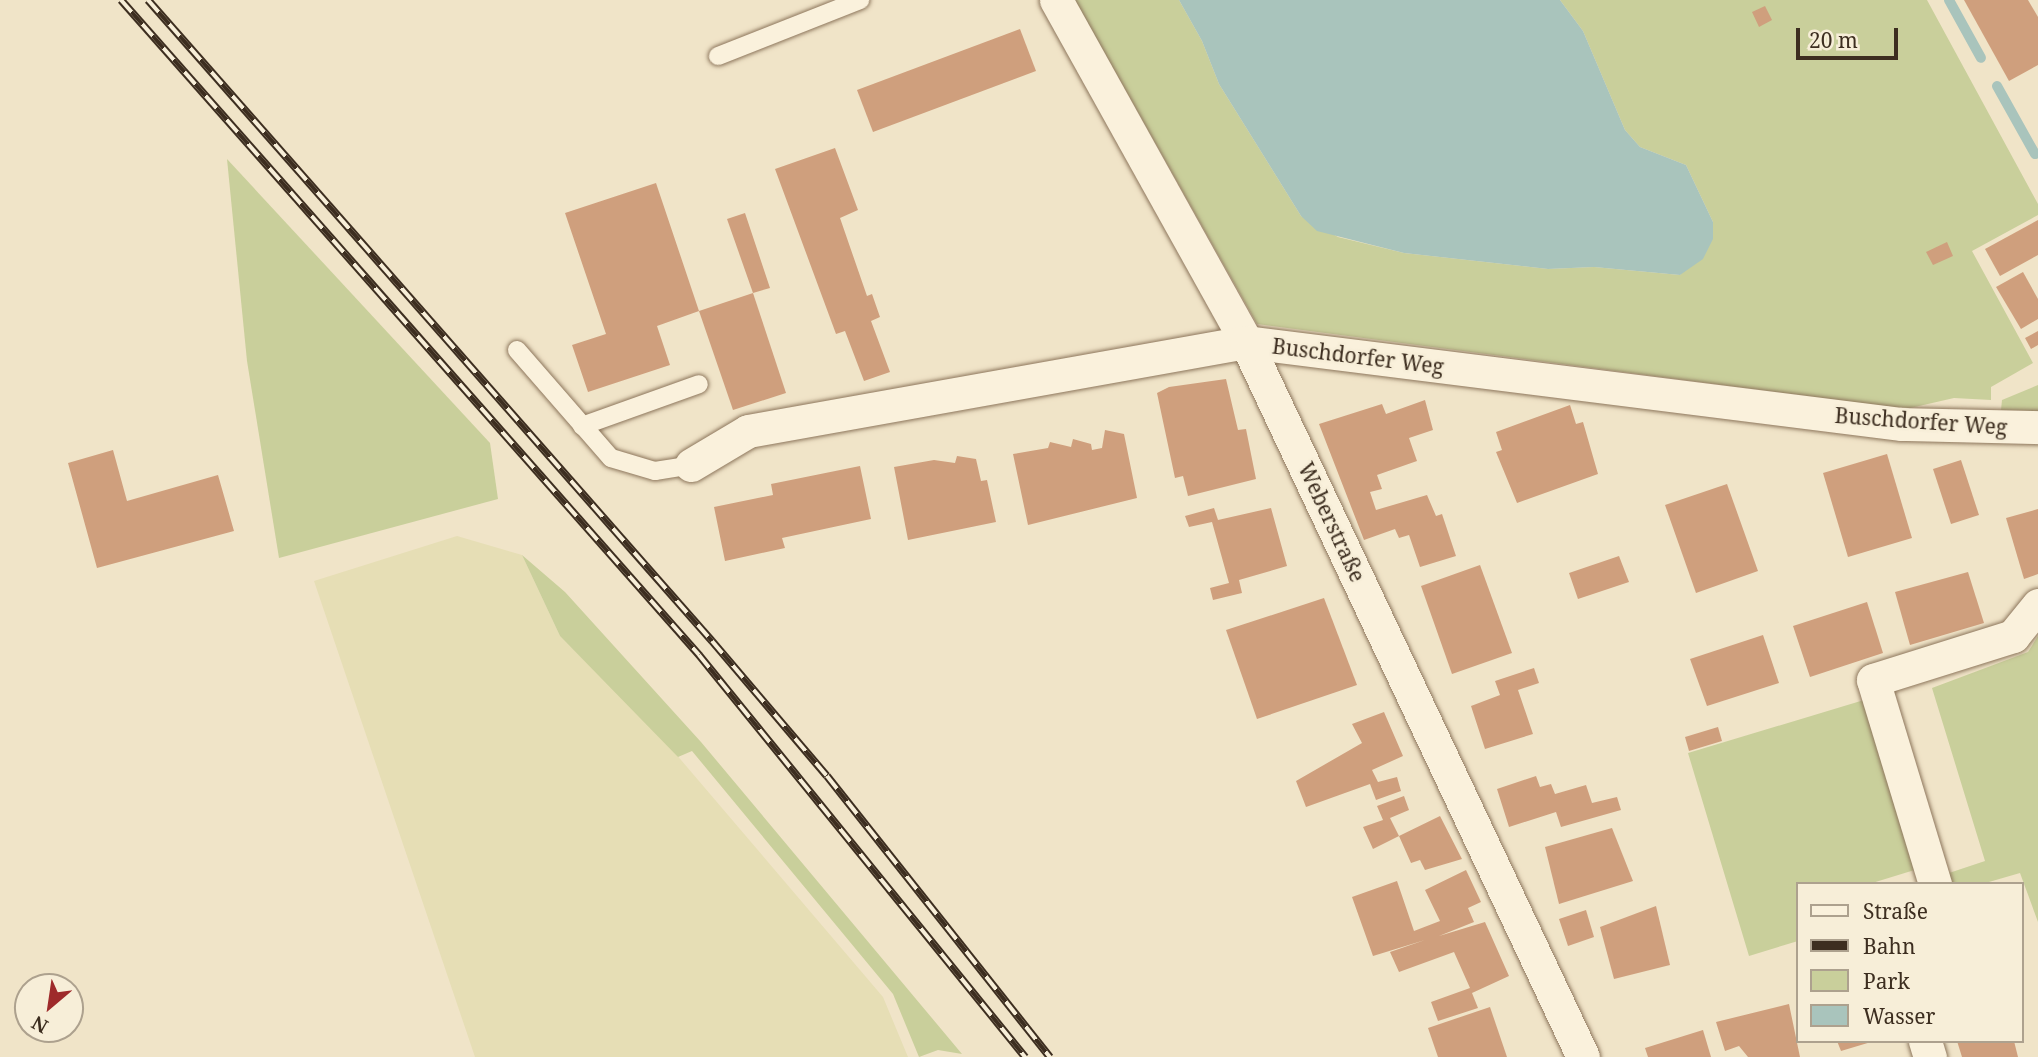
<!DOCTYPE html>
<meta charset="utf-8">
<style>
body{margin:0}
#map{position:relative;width:2038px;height:1057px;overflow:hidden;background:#f0e4c8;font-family:"Noto Serif",serif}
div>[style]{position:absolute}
.farmland>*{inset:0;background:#e6deb5}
.green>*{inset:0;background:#c9cf9b}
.water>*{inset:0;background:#a9c4bc}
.stream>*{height:10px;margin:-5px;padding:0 5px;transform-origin:5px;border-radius:5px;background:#a9c4bc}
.building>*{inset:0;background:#cf9f7d}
.roads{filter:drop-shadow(0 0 2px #8d765c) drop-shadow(0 0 2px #8d765c)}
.lane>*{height:18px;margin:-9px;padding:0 9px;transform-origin:9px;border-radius:9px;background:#faf1dc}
.street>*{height:33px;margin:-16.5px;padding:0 16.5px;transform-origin:16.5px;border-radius:16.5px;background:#faf1dc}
.rail>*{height:8px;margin-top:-4px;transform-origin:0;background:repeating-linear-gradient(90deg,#f7eed8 0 16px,#3d2e20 0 32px);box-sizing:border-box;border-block:2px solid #3d2e20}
span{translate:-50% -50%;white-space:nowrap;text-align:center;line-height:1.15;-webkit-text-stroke:5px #f7eed8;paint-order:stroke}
.street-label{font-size:21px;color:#3d2e20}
.legend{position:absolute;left:1796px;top:882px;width:228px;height:161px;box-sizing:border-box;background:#f7eed8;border:2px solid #ada18e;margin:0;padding:9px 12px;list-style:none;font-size:21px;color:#3d2e20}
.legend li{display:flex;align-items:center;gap:14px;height:35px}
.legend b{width:35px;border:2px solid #ada18e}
.north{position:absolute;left:14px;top:973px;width:70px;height:70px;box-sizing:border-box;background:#f7eed8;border:2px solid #ada18e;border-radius:50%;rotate:209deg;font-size:19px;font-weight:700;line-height:28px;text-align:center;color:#3d2e20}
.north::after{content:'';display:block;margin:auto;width:24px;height:32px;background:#9e2a2b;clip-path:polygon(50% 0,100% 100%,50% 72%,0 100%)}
.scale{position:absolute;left:1796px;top:28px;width:102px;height:32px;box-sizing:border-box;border:4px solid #3d2e20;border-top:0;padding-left:9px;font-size:21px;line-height:24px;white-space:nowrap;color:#3d2e20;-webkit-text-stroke:5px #f7eed8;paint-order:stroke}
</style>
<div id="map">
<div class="farmland">
<i style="clip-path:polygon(457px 536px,522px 555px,560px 636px,664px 740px,883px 997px,908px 1057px,475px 1057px,314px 581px)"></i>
</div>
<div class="green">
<i style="clip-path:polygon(1075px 0,1179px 0,1202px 41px,1219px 84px,1301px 216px,1338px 237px,1404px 253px,1548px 269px,1594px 267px,1680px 275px,1713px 222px,1686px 165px,1640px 147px,1625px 130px,1583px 31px,1560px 0,1927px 0,2038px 204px,2038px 215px,1972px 251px,2033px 363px,1991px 387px,1991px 400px,1954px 398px,1906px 409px,1257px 324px)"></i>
<i style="clip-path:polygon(227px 159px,490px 443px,498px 499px,279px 558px,247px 361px)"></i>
<i style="clip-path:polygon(2038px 385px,2038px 411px,2001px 410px,2002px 400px)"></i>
<i style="clip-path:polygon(522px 555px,565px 592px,701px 742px,962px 1054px,938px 1050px,919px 1057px,893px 994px,692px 751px,678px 757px,560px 636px)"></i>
<i style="clip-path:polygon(2038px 636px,2038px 922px,2020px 873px,1982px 884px,1953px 884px,1949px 873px,1985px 861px,1932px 688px,2028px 652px)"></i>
<i style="clip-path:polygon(1864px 700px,1921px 868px,1869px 884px,1798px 884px,1798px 941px,1749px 956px,1688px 753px)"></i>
</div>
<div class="water">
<i style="clip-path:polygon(1179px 0,1560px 0,1583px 31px,1625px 130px,1640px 147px,1686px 165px,1713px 222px,1713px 239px,1703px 259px,1680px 275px,1594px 267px,1548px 269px,1404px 253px,1317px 231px,1301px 216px,1219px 84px,1202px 41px)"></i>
</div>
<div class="stream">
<i style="left:1949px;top:0;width:66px;rotate:61.1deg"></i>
<i style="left:1997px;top:86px;width:78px;rotate:60.8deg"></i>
</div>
<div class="building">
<i style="clip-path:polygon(1964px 0,2028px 0,2038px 17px,2038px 65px,2009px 81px)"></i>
<i style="clip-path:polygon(1765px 6px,1772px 20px,1759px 27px,1752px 12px)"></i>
<i style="clip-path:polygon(1020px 29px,1036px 71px,873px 132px,857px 90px)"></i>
<i style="clip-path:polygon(835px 148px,858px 210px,840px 218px,867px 296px,872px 294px,880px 317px,871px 321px,890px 372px,864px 381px,845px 331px,836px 334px,775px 169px)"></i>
<i style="clip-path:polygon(656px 183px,699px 311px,657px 326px,670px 365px,588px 392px,572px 345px,606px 334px,565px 213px)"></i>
<i style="clip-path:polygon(745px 213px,770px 288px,753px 293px,727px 219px)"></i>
<i style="clip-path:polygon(2038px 220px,2038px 255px,2000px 276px,1985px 249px)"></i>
<i style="clip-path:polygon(1947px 242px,1953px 256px,1933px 265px,1926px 252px)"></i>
<i style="clip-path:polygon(2023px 272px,2038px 299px,2038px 319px,2021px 329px,1996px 287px)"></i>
<i style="clip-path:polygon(753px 293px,786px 393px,733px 410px,699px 311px)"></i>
<i style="clip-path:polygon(2038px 331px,2038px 345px,2031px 349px,2025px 338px)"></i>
<i style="clip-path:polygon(1226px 379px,1238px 430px,1246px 429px,1256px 479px,1188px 496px,1183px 476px,1175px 478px,1157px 393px,1169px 387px)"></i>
<i style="clip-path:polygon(1425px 400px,1433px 430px,1409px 438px,1417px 461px,1377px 475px,1382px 489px,1370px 492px,1376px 510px,1427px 495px,1436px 516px,1442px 514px,1456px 556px,1420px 567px,1409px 535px,1399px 538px,1395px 529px,1364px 540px,1319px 424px,1382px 404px,1386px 414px)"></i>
<i style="clip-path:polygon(1570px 405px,1576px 424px,1583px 422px,1598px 474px,1517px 503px,1496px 452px,1502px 450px,1496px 432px)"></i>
<i style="clip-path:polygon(1105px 430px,1124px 434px,1137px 498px,1028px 525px,1013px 454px,1048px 448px,1050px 442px,1071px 447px,1073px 439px,1091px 444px,1092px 450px,1102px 448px)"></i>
<i style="clip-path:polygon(113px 450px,127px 501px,218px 475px,234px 531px,97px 568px,68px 463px)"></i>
<i style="clip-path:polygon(1887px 454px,1912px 538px,1848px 557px,1823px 473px)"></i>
<i style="clip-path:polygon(957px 456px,976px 459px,981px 481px,987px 480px,996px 522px,908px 540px,894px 467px,934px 460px,955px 463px)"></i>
<i style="clip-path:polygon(1961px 460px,1979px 515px,1951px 524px,1933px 469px)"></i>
<i style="clip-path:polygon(860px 466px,871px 519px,782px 538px,785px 548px,725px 561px,714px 507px,773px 495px,771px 484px)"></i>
<i style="clip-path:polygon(1727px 484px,1758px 571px,1696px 593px,1665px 505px)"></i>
<i style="clip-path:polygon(1214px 508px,1218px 520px,1271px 508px,1287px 566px,1239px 580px,1242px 593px,1213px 600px,1210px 588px,1229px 583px,1212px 522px,1189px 527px,1185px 516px)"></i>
<i style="clip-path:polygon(2038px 509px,2038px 574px,2024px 579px,2006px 518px)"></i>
<i style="clip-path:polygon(1619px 556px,1629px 582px,1578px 599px,1569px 573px)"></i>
<i style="clip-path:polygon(1480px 565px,1512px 653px,1452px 674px,1421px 586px)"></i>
<i style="clip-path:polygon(1968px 572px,1984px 623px,1910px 645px,1895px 592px)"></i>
<i style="clip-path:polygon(1324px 598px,1357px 685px,1257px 719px,1226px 630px)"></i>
<i style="clip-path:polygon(1867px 602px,1883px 653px,1810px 677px,1793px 626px)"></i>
<i style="clip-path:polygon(1763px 635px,1779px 683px,1707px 706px,1690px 659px)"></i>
<i style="clip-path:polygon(1534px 668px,1539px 683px,1518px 690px,1533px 734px,1485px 749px,1471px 706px,1500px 695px,1495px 681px)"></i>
<i style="clip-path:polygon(1384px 712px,1403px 756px,1372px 770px,1378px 782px,1397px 777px,1401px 791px,1376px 800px,1370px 784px,1306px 807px,1296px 781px,1362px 743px,1352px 724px)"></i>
<i style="clip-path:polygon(1718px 727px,1722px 741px,1689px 751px,1685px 737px)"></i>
<i style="clip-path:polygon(1536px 776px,1540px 787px,1551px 784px,1555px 794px,1586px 785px,1592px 803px,1617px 797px,1621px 810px,1561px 827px,1556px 812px,1509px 827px,1497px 789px)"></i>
<i style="clip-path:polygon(1404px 796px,1409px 810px,1390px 818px,1399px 836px,1373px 849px,1363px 827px,1383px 820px,1377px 806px)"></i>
<i style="clip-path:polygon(1440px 816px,1462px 859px,1425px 870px,1420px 860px,1411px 863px,1399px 836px)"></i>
<i style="clip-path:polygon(1612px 828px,1633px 881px,1559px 904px,1545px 847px)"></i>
<i style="clip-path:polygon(1466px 870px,1481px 902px,1468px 908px,1474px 922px,1439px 936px,1485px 922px,1509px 976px,1472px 993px,1478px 1008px,1438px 1021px,1431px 1002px,1470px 988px,1454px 952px,1399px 972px,1390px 952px,1425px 940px,1373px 956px,1352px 897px,1397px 881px,1414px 931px,1440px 921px,1425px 890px)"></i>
<i style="clip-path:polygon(1656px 906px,1670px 965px,1614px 979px,1600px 927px)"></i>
<i style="clip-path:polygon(1586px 910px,1594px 937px,1568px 946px,1559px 919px)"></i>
<i style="clip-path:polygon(1789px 1004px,1800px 1057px,1748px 1057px,1739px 1046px,1725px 1051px,1716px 1022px)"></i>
<i style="clip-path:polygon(1490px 1007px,1507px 1057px,1438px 1057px,1428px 1028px)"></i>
<i style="clip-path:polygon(1703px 1030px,1711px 1057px,1648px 1057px,1645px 1048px)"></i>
<i style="clip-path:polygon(1837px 1041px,1871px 1041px,1871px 1042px,1841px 1051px)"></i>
<i style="clip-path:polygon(1957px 1041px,2014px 1041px,2018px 1057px,1962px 1057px)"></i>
</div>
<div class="roads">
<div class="lane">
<i style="left:718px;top:56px;width:153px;rotate:-21.5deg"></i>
<i style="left:517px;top:350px;width:143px;rotate:49deg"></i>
<i style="left:611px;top:458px;width:46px;rotate:16.5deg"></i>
<i style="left:655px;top:471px;width:36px;rotate:-9deg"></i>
<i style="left:582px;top:426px;width:124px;rotate:-19.7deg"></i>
</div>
<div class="street">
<i style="left:1056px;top:0;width:391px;rotate:60.9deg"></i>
<i style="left:1246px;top:342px;width:790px;rotate:64.76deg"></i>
<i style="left:691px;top:465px;width:66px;rotate:-30.8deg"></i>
<i style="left:748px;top:431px;width:506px;rotate:-10.13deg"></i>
<i style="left:1246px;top:342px;width:661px;rotate:7.13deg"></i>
<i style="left:1902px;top:424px;width:136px;rotate:1.3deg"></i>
<i style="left:1935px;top:884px;width:213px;rotate:-106.9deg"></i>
<i style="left:1873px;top:680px;width:147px;rotate:-17.4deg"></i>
<i style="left:2013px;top:636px;width:40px;rotate:-51deg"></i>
<i style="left:1925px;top:1041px;width:17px;rotate:73deg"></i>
</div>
</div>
<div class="rail">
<i style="left:121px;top:0;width:874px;rotate:48.57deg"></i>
<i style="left:699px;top:655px;width:518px;rotate:50.96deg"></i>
<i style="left:148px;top:0;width:854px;rotate:48.66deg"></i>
<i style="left:712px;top:641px;width:177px;rotate:49.6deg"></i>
<i style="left:827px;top:776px;width:359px;rotate:51.6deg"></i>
</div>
<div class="street-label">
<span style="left:1358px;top:356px;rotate:7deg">Buschdorfer Weg</span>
<span style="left:1921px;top:421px;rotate:4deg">Buschdorfer Weg</span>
<span style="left:1332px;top:522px;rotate:65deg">Weberstraße</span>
</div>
<ul class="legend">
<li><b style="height:9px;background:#faf1dc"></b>Straße</li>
<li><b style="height:9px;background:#3d2e20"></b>Bahn</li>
<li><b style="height:19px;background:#c9cf9b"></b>Park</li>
<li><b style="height:19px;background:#a9c4bc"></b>Wasser</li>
</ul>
<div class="north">N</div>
<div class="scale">20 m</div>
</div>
